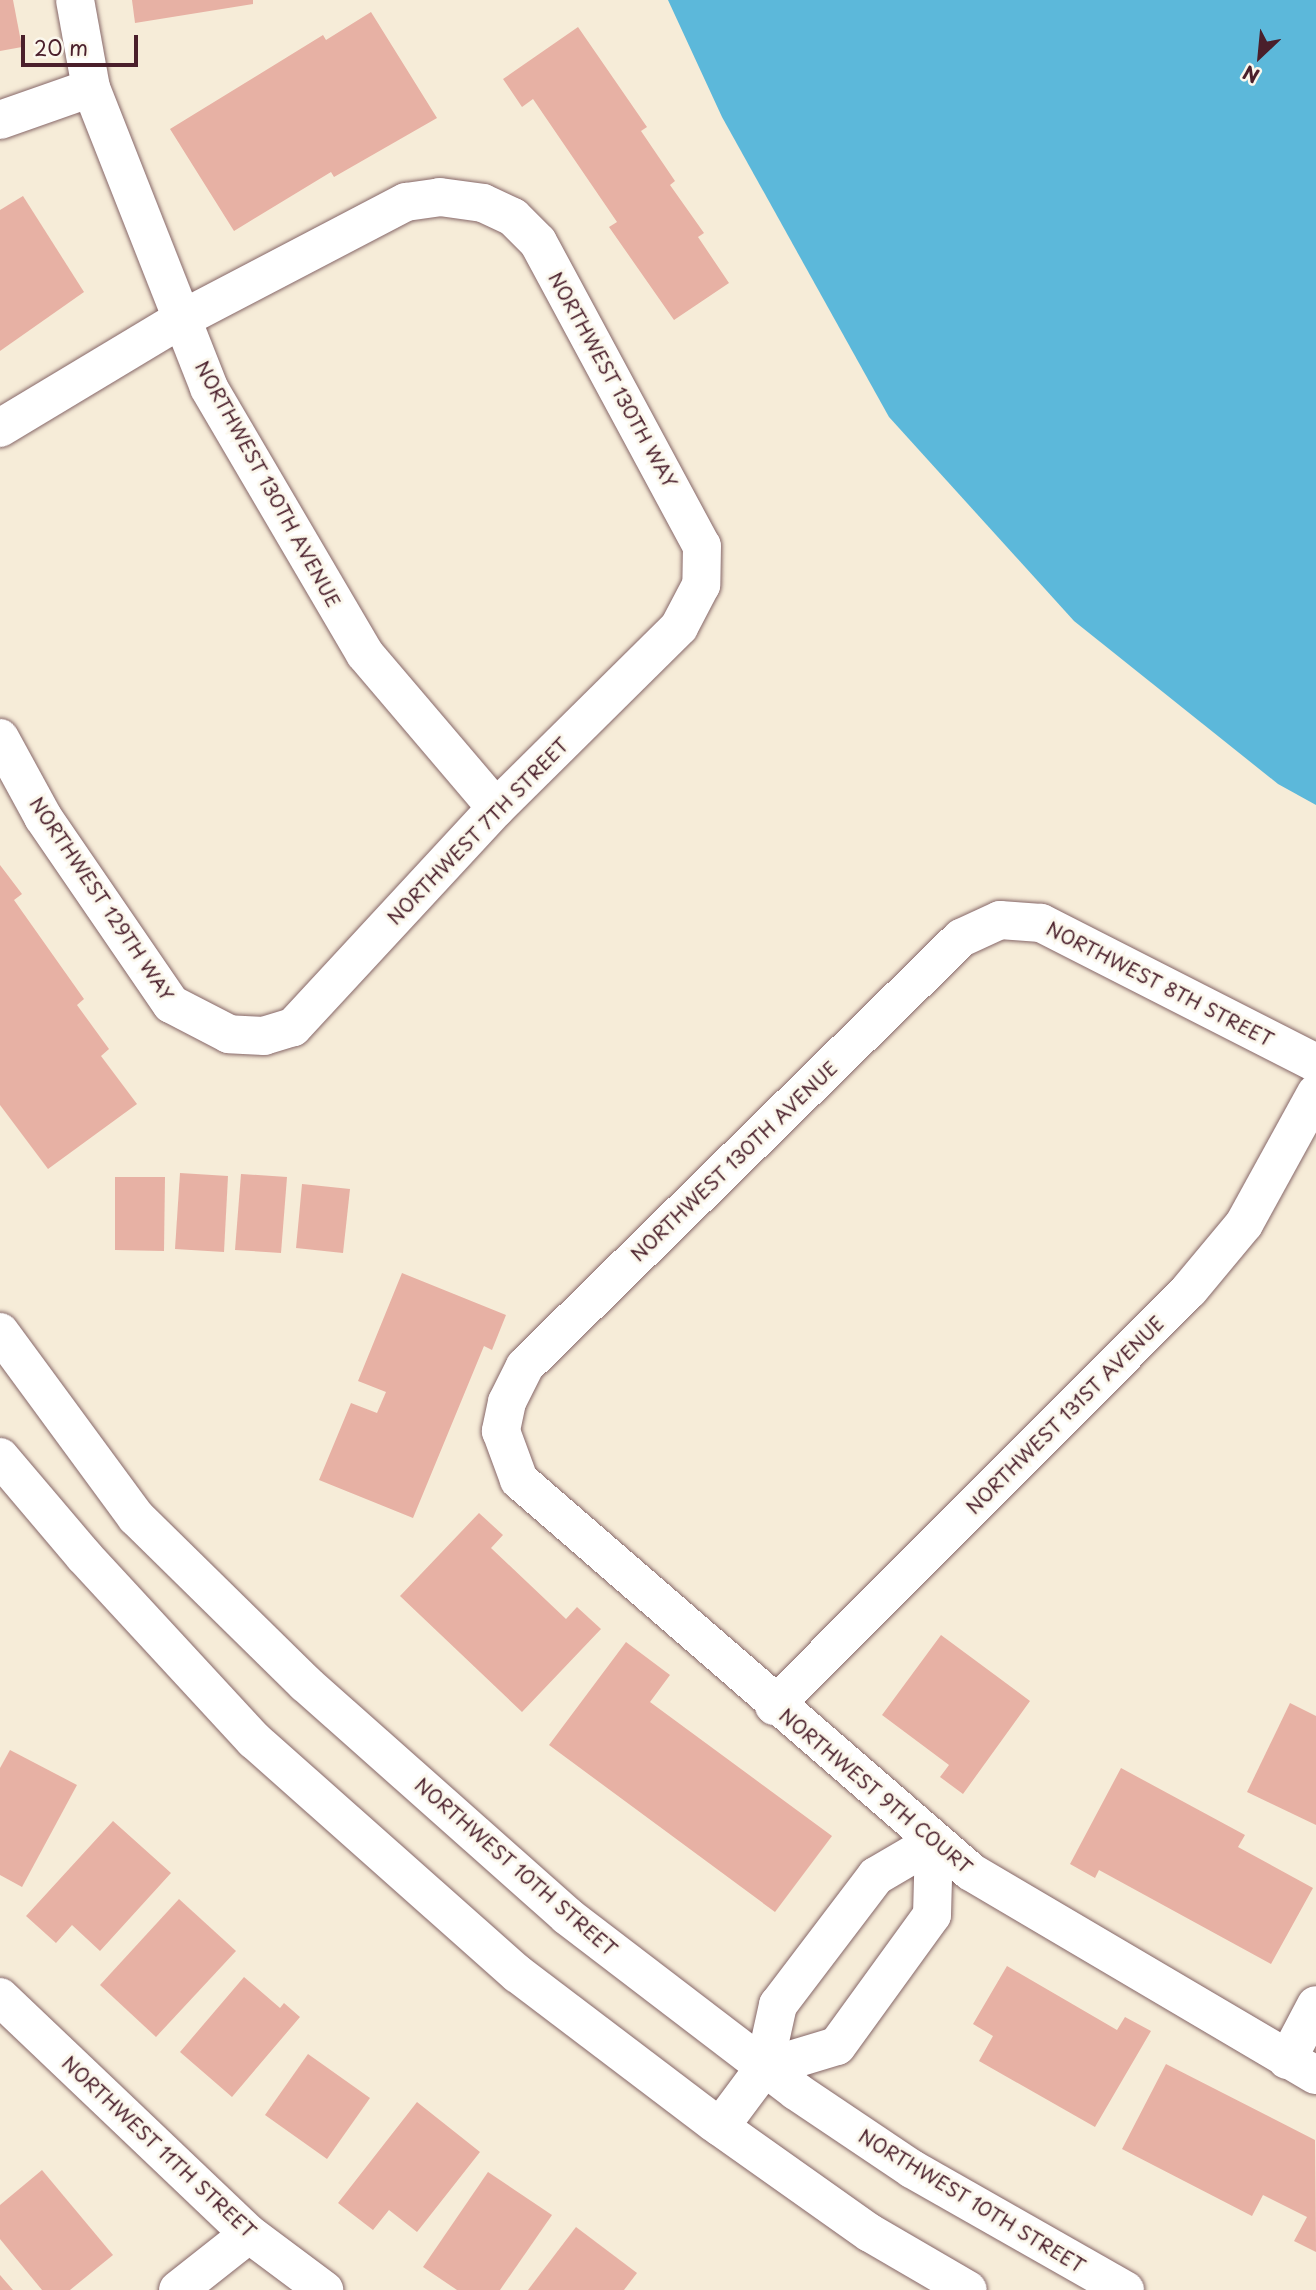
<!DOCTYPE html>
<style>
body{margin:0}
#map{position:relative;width:1316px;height:2290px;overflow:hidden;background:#f6ecd8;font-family:"Playpen Sans",sans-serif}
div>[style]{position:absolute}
.water>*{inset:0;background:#5cb8da}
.building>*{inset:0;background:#e7b1a4}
.roads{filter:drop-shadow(0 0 2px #866768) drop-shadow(0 0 2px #866768)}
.minor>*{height:38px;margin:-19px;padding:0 19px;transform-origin:19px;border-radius:19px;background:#fff}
span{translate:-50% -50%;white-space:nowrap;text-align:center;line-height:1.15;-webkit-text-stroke:6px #fbf7ec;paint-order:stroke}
.street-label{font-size:19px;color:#4a1f2b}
.north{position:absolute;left:1225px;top:21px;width:70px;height:70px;-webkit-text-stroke:5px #fbf7ec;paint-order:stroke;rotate:206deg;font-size:19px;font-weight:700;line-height:28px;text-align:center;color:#4a1f2b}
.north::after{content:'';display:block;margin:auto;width:24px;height:32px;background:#4a1f2b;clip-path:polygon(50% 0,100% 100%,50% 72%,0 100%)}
.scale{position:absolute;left:21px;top:35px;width:117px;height:32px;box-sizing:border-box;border:4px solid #4a1f2b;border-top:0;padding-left:9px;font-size:21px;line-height:24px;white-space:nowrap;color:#4a1f2b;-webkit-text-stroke:5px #fbf7ec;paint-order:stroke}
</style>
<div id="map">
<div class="water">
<i style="clip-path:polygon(668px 0,1316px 0,1316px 805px,1278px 784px,1074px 621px,889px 417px,722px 117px)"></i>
</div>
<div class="building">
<i style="clip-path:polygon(0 0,13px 0,22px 47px,0 51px)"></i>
<i style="clip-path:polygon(132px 0,253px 0,253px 4px,135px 23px)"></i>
<i style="clip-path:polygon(371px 12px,437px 118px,334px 177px,331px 172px,234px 231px,170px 129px,323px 35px,326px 40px)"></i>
<i style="clip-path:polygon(578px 27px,647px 127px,641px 131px,675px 181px,670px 185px,704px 233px,698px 237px,729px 283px,674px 320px,609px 227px,617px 222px,533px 99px,522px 107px,503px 79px)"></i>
<i style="clip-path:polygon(23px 196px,84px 292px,0 351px,0 210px)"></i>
<i style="clip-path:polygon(0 865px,22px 894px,14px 900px,84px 999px,77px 1005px,109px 1049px,101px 1056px,137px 1104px,48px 1169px,0 1105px)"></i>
<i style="clip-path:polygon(180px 1173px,228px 1176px,224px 1252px,175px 1249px)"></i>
<i style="clip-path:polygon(241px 1174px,287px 1177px,281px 1253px,235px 1250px)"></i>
<i style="clip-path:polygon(115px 1177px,165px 1177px,164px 1251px,115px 1250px)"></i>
<i style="clip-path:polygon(302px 1184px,350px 1189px,343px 1253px,296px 1248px)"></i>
<i style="clip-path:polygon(402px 1273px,506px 1315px,492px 1350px,484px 1346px,413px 1518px,319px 1480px,351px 1403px,377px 1413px,386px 1392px,358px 1381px)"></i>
<i style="clip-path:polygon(479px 1513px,503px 1535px,491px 1548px,566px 1619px,577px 1607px,601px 1629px,522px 1712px,400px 1596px)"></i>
<i style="clip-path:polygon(941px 1635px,1030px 1701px,963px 1794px,940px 1777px,949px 1765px,882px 1715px)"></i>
<i style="clip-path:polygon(626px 1642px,670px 1675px,650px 1702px,832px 1836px,775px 1912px,549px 1745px)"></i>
<i style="clip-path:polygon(1290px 1703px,1316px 1716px,1316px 1825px,1247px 1792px)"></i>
<i style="clip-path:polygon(10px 1750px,77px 1785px,22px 1887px,0 1875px,0 1768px)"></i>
<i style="clip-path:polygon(1121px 1768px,1245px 1835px,1238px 1847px,1313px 1888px,1271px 1964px,1099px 1870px,1095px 1878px,1070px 1864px)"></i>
<i style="clip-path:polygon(113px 1821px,171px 1873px,100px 1951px,72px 1925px,56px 1943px,26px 1916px)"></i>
<i style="clip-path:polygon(179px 1899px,236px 1951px,156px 2037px,100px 1985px)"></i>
<i style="clip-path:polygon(1007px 1966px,1117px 2030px,1125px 2017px,1151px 2031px,1095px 2127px,979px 2061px,993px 2036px,973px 2024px)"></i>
<i style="clip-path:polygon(244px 1977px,280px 2008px,284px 2003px,300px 2017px,232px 2097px,180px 2052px)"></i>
<i style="clip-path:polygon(308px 2054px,370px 2098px,327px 2159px,265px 2115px)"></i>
<i style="clip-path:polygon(1166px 2064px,1315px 2140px,1316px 2252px,1294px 2241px,1307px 2217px,1263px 2195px,1252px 2216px,1122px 2149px)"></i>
<i style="clip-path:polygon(417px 2102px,480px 2152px,417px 2232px,389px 2210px,373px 2230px,338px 2203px)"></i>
<i style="clip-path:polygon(42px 2170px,113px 2255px,70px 2290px,42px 2290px,0 2239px,0 2205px)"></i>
<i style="clip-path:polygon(488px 2172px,552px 2215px,500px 2290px,457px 2290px,423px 2267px)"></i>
<i style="clip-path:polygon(576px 2227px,637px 2273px,624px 2290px,528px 2290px)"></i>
<i style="clip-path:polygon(0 2275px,13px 2290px,0 2290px)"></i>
</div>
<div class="roads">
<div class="minor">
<i style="left:75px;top:0;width:89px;rotate:79.7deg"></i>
<i style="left:91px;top:88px;width:322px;rotate:68.5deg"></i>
<i style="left:209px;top:388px;width:308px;rotate:59.6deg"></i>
<i style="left:365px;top:654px;width:202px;rotate:49.6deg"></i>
<i style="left:0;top:120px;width:96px;rotate:-19.4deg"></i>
<i style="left:0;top:428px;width:210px;rotate:-31deg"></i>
<i style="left:180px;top:320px;width:255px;rotate:-27.6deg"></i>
<i style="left:406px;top:202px;width:34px;rotate:-8deg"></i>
<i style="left:440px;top:197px;width:43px;rotate:7.9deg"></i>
<i style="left:483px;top:203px;width:33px;rotate:25deg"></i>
<i style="left:513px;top:217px;width:35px;rotate:45deg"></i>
<i style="left:538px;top:242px;width:345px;rotate:61.7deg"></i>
<i style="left:702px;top:546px;width:39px;rotate:91deg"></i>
<i style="left:701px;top:585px;width:47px;rotate:117.6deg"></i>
<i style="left:679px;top:627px;width:257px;rotate:135.3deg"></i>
<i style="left:496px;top:808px;width:299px;rotate:132.8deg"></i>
<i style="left:293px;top:1027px;width:30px;rotate:163deg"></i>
<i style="left:264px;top:1036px;width:35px;rotate:-177deg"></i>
<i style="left:229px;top:1034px;width:65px;rotate:-152.7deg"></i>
<i style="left:171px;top:1004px;width:227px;rotate:-124.4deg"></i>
<i style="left:43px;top:817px;width:90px;rotate:-118.6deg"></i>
<i style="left:1316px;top:1063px;width:309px;rotate:-153deg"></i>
<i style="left:1041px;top:923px;width:41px;rotate:-175.8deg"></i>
<i style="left:1000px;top:920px;width:43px;rotate:155.2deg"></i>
<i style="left:961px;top:938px;width:611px;rotate:135.53deg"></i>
<i style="left:525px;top:1366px;width:40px;rotate:116.6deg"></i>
<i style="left:507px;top:1402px;width:30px;rotate:102deg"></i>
<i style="left:501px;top:1431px;width:52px;rotate:69.8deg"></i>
<i style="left:519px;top:1480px;width:598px;rotate:40.93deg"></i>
<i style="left:971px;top:1872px;width:400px;rotate:30.5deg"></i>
<i style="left:0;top:1332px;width:230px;rotate:53.7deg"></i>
<i style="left:136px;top:1517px;width:238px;rotate:44.5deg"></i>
<i style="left:306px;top:1684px;width:349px;rotate:41.6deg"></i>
<i style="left:567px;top:1916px;width:288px;rotate:37.4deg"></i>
<i style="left:796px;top:2091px;width:140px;rotate:33.9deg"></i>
<i style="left:912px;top:2169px;width:245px;rotate:29.6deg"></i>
<i style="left:0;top:1457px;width:130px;rotate:49.7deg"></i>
<i style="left:84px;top:1556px;width:251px;rotate:47.3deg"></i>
<i style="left:254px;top:1740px;width:353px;rotate:41.6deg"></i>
<i style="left:518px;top:1974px;width:245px;rotate:37.2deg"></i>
<i style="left:713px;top:2122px;width:192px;rotate:35.3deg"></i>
<i style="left:870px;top:2233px;width:113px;rotate:30.2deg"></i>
<i style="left:774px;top:1706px;width:588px;rotate:-45.07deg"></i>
<i style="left:1189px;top:1290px;width:86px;rotate:-50.2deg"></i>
<i style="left:1244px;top:1224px;width:149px;rotate:-61.2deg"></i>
<i style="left:0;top:1997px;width:344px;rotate:43.6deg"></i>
<i style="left:249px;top:2234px;width:94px;rotate:36.7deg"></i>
<i style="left:1287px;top:2060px;width:62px;rotate:-62.2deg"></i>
<i style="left:764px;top:2068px;width:76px;rotate:-16.8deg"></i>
<i style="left:837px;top:2046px;width:162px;rotate:-54.1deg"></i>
<i style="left:932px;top:1915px;width:73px;rotate:-88.4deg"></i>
<i style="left:720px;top:2127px;width:74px;rotate:-53.3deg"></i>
<i style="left:764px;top:2068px;width:65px;rotate:-77.5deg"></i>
<i style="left:778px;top:2005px;width:162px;rotate:-52.8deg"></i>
<i style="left:876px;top:1876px;width:67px;rotate:-30.4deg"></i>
<i style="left:178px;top:2290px;width:90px;rotate:-38.3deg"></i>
</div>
</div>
<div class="street-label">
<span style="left:613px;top:380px;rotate:61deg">NORTHWEST 130TH WAY</span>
<span style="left:268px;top:484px;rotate:61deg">NORTHWEST 130TH AVENUE</span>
<span style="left:478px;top:831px;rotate:-46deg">NORTHWEST 7TH STREET</span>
<span style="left:102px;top:899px;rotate:56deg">NORTHWEST 129TH WAY</span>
<span style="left:1160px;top:984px;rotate:27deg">NORTHWEST 8TH STREET</span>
<span style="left:734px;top:1161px;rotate:-44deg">NORTHWEST 130TH AVENUE</span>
<span style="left:1065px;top:1415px;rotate:-45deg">NORTHWEST 131ST AVENUE</span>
<span style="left:876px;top:1791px;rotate:40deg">NORTHWEST 9TH COURT</span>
<span style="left:516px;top:1867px;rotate:41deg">NORTHWEST 10TH STREET</span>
<span style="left:159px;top:2147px;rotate:43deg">NORTHWEST 11TH STREET</span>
<span style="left:972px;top:2201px;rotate:31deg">NORTHWEST 10TH STREET</span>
</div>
<div class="north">N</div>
<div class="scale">20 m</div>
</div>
